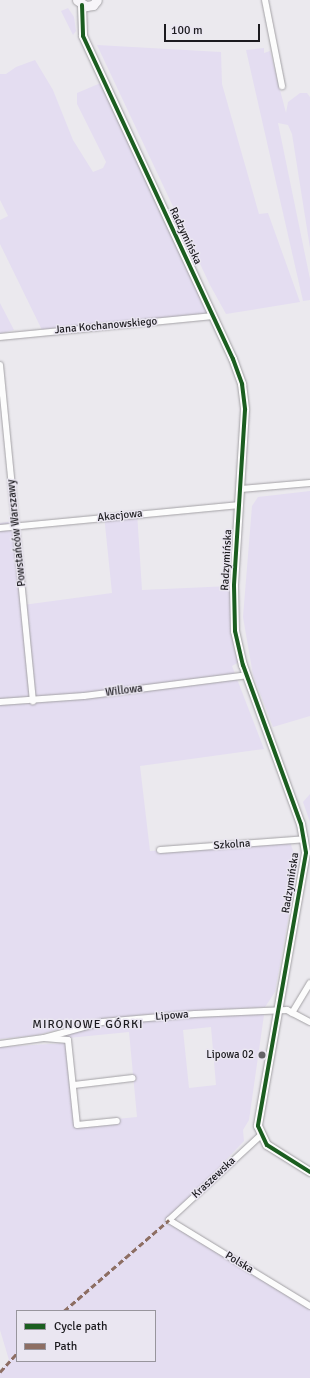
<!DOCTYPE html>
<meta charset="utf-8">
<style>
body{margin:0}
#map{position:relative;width:310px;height:1378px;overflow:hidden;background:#ebe9ee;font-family:Signika,sans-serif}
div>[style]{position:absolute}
.green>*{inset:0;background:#e4ddf1}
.roads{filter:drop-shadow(0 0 1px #a3a1a5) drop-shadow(0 0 1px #a3a1a5)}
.minor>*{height:6px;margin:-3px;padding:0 3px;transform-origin:3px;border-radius:3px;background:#fcfcfc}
.tertiary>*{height:8px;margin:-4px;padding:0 4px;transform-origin:4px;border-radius:4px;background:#fcfcfc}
.secondary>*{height:9px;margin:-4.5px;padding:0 4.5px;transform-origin:4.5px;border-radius:4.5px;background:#f7f5f9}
.quiet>*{height:3px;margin-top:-1.5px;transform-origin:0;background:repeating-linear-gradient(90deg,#8d6e63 0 6px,transparent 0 9px)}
.cycleway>*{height:4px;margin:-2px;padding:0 2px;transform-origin:2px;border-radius:2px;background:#1b5e20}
.dots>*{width:11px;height:11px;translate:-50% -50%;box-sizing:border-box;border:2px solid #eae6f1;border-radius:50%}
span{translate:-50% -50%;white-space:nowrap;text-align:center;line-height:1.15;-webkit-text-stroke:3px #eae6f1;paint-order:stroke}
.street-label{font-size:11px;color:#1c1b1f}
.poi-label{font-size:11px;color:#1c1b1f}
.right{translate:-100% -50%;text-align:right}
.neighbourhood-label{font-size:12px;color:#1c1b1f;letter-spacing:1px}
.legend{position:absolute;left:16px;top:1310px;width:140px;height:52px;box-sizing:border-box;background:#eae6f1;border:1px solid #98959d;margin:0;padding:5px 7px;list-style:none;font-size:12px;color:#1c1b1f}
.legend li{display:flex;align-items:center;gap:8px;height:20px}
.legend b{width:20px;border:1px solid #98959d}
.scale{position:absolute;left:164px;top:24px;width:96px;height:18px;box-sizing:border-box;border:2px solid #1c1b1f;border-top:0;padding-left:5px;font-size:12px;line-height:14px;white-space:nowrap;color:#1c1b1f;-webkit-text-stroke:3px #eae6f1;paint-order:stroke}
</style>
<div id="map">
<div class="green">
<i style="clip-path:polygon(68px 8px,74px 17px,76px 31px,73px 35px,61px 11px)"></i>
<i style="clip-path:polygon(97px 45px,221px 52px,222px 84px,259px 214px,268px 213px,300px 302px,226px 314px,210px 285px)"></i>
<i style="clip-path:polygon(264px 48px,264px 53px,270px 51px,286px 113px,288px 102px,300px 93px,307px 93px,310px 97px,310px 248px,292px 134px,288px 125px,278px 123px,310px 279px,310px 300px,303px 301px,246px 50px)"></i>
<i style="clip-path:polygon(35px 60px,53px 90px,73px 140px,93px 172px,103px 168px,106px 162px,77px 104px,77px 93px,103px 82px,211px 316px,43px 332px,0 244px,0 220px,8px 216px,0 200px,0 74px,6px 74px,16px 67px)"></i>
<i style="clip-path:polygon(0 303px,14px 330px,0 334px)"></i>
<i style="clip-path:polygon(310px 491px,310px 716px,273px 727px,253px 675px,243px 617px,252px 506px,258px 497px)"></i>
<i style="clip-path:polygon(137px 512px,142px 590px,231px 586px,234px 649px,239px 662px,232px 666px,264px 749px,140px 766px,150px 851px,290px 842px,298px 865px,275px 992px,265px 1007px,141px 1015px,78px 1024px,38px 1035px,0 1039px,0 523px,15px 521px,23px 605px,112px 593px,104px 515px)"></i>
<i style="clip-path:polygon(310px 794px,310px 822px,303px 802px)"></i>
<i style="clip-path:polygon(evenodd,259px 1013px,264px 1015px,249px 1120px,243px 1130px,244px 1141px,169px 1220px,310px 1306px,310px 1378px,0 1378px,0 1372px,9px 1360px,0 1330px,0 1047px,66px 1043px,75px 1123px,137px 1117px,129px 1032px,58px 1039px,56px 1035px,126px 1022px,259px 1013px,211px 1027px,216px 1085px,189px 1088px,183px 1030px,211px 1027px,259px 1013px,17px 1311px,155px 1311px,155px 1361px,17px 1361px,17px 1311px)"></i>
</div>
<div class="roads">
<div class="minor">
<i style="left:265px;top:0;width:88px;rotate:78.8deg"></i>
<i style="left:0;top:337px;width:214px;rotate:-5.6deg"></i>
<i style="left:0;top:365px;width:338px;rotate:84.4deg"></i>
<i style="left:241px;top:489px;width:69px;rotate:-5deg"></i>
<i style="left:0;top:528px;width:241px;rotate:-5.5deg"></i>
<i style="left:0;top:702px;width:84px;rotate:-4.1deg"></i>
<i style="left:84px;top:696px;width:164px;rotate:-7.3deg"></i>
<i style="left:160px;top:850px;width:145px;rotate:-4.3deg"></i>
<i style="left:292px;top:1013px;width:35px;rotate:-59deg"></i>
<i style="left:44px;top:1038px;width:24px;rotate:5deg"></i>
<i style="left:68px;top:1040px;width:85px;rotate:84deg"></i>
<i style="left:77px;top:1125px;width:40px;rotate:-5.7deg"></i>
<i style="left:0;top:1044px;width:44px;rotate:-7.8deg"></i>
<i style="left:44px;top:1038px;width:60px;rotate:-15.4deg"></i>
<i style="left:102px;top:1022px;width:93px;rotate:-4.9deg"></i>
<i style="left:195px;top:1014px;width:92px;rotate:-2.5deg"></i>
<i style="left:287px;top:1010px;width:26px;rotate:28deg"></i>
<i style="left:74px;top:1085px;width:59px;rotate:-6.8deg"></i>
<i style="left:260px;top:1136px;width:124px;rotate:137.3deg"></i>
<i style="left:169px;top:1220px;width:165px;rotate:31.4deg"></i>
</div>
<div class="tertiary">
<i style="left:82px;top:5px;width:31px;rotate:88deg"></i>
<i style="left:83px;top:36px;width:356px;rotate:65.1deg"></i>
<i style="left:233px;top:359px;width:27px;rotate:70deg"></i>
<i style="left:242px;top:384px;width:26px;rotate:83deg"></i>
<i style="left:245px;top:410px;width:176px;rotate:93.6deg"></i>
<i style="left:234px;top:586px;width:45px;rotate:88.7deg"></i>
<i style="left:235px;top:631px;width:35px;rotate:77deg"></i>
<i style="left:243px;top:665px;width:169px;rotate:70deg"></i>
<i style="left:301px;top:824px;width:29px;rotate:80deg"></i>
<i style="left:306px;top:853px;width:277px;rotate:100deg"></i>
<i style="left:258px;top:1126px;width:21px;rotate:65deg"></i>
<i style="left:267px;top:1145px;width:51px;rotate:32.1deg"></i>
</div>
<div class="secondary">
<i style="left:77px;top:0;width:11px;rotate:34deg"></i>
<i style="left:86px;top:6px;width:7px;rotate:-8deg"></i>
<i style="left:93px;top:5px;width:6px;rotate:-51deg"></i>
</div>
</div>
<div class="quiet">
<i style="left:64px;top:1311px;width:139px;rotate:-40.9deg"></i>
<i style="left:0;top:1372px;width:25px;rotate:-48deg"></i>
</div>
<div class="cycleway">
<i style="left:82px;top:5px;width:31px;rotate:88deg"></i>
<i style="left:83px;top:36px;width:356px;rotate:65.1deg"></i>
<i style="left:233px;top:359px;width:27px;rotate:70deg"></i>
<i style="left:242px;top:384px;width:26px;rotate:83deg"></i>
<i style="left:245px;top:410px;width:176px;rotate:93.6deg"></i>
<i style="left:234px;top:586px;width:45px;rotate:88.7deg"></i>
<i style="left:235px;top:631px;width:35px;rotate:77deg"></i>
<i style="left:243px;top:665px;width:169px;rotate:70deg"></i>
<i style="left:301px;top:824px;width:29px;rotate:80deg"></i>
<i style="left:306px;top:853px;width:277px;rotate:100deg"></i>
<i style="left:258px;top:1126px;width:21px;rotate:65deg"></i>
<i style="left:267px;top:1145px;width:51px;rotate:32.1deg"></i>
</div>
<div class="dots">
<i style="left:262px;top:1055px;background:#646367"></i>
</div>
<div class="street-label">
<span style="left:185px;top:236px;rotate:65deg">Radzymińska</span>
<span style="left:106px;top:326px;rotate:-5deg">Jana Kochanowskiego</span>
<span style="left:120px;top:516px;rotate:-6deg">Akacjowa</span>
<span style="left:17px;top:533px;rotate:-96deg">Powstańców Warszawy</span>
<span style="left:227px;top:560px;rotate:-87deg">Radzymińska</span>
<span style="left:124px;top:691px;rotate:-7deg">Willowa</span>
<span style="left:232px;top:845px;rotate:-4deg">Szkolna</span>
<span style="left:291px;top:883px;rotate:-81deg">Radzymińska</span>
<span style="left:172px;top:1016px;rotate:-5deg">Lipowa</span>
<span style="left:214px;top:1178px;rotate:-43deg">Kraszewska</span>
<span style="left:239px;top:1263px;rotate:31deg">Polska</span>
</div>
<div class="poi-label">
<span class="right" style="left:254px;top:1055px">Lipowa 02</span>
</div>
<div class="neighbourhood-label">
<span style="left:88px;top:1025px">MIRONOWE GÓRKI</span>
</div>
<ul class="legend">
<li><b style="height:5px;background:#1b5e20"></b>Cycle path</li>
<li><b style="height:5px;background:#8d6e63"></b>Path</li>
</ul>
<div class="scale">100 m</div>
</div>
